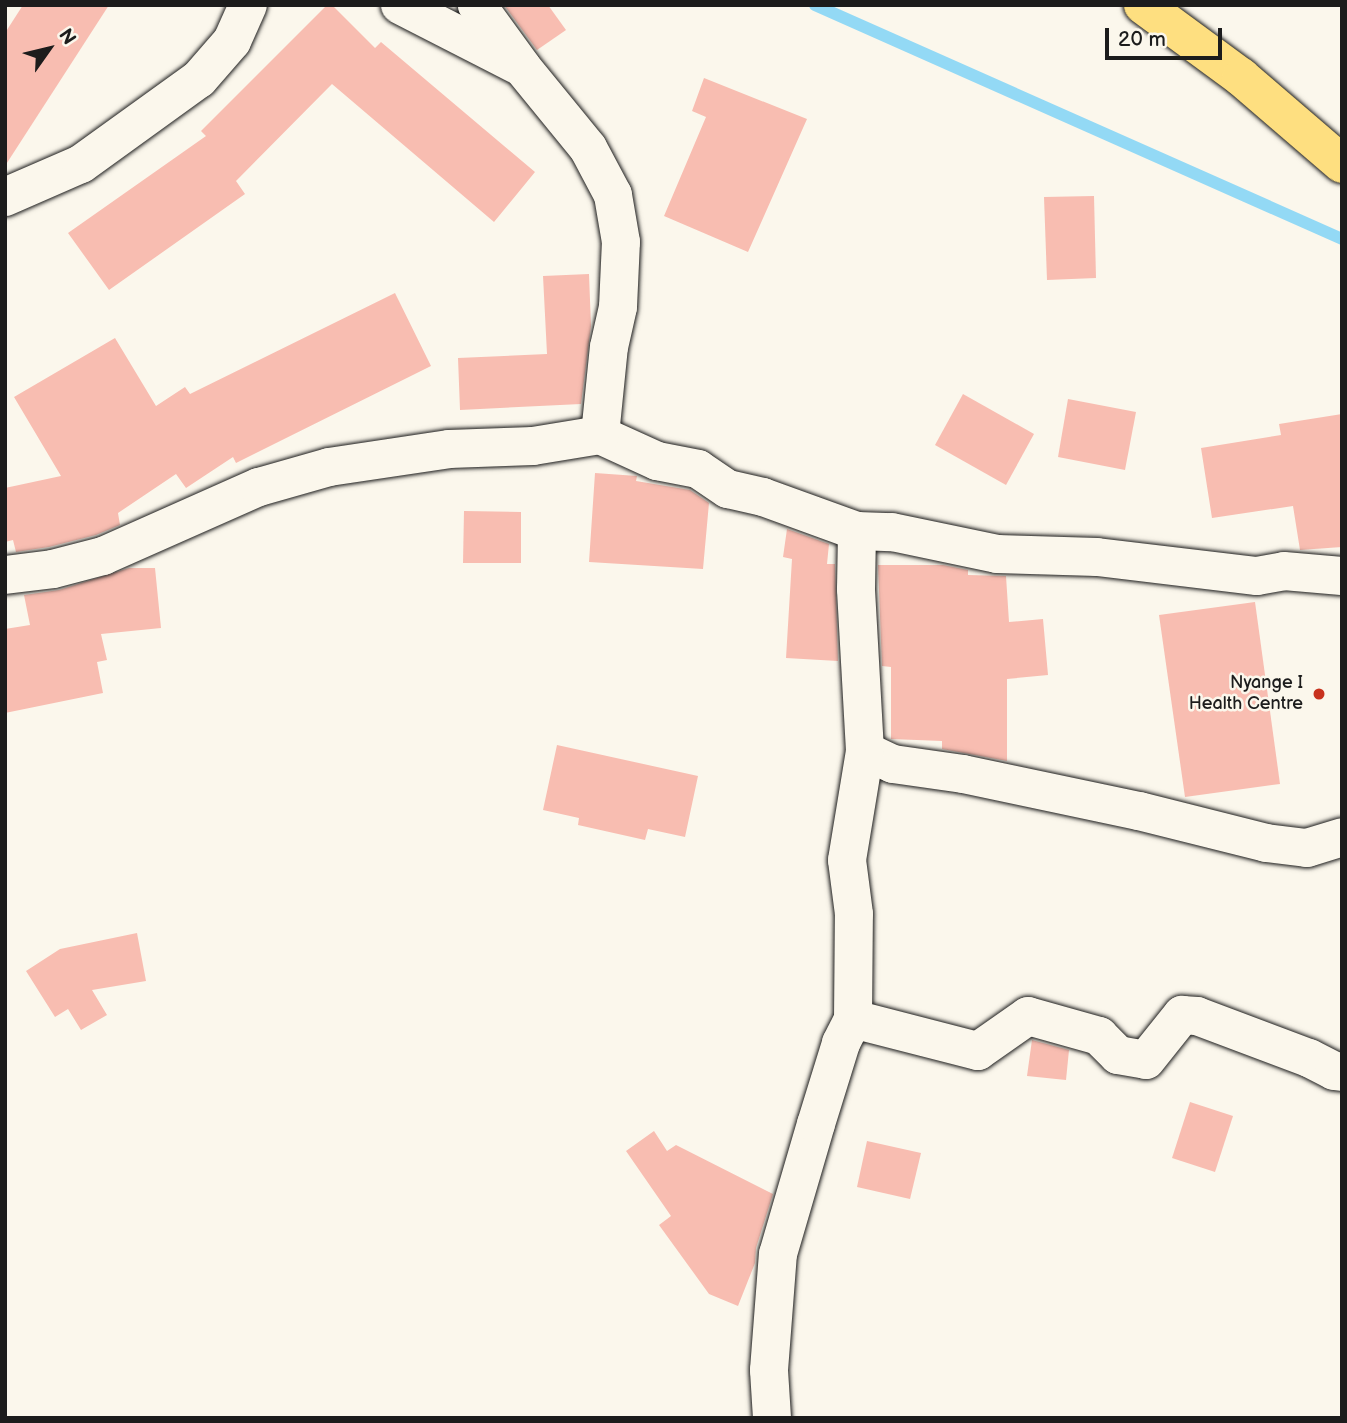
<!DOCTYPE html>
<style>
body{margin:0}
#map{position:relative;width:1347px;height:1423px;overflow:hidden;background:#fbf7ec;font-family:"Balsamiq Sans",sans-serif}
div>[style]{position:absolute}
.stream>*{height:12px;margin:-6px;padding:0 6px;transform-origin:6px;border-radius:6px;background:#93d9f5}
.building>*{inset:0;background:#f8bdb1}
.roads{filter:drop-shadow(0 0 2px #1c1c1c) drop-shadow(0 0 2px #1c1c1c)}
.minor>*{height:38px;margin:-19px;padding:0 19px;transform-origin:19px;border-radius:19px;background:#fbf7ec}
.major>*{height:38px;margin:-19px;padding:0 19px;transform-origin:19px;border-radius:19px;background:#fedf80}
.dots>*{width:19px;height:19px;translate:-50% -50%;box-sizing:border-box;border:4px solid #fbf7ec;border-radius:50%}
span{translate:-50% -50%;white-space:nowrap;text-align:center;line-height:1.15;-webkit-text-stroke:5px #fbf7ec;paint-order:stroke}
.poi-label{font-size:18px;color:#1c1c1c}
.right{translate:-100% -50%;text-align:right}
.frame{position:absolute;inset:0;border:7px solid #1c1c1c;pointer-events:none}
.north{position:absolute;left:14px;top:14px;width:70px;height:70px;-webkit-text-stroke:5px #fbf7ec;paint-order:stroke;rotate:56deg;font-size:19px;font-weight:700;line-height:28px;text-align:center;color:#1c1c1c}
.north::after{content:'';display:block;margin:auto;width:24px;height:32px;background:#1c1c1c;clip-path:polygon(50% 0,100% 100%,50% 72%,0 100%)}
.scale{position:absolute;left:1105px;top:28px;width:117px;height:32px;box-sizing:border-box;border:4px solid #1c1c1c;border-top:0;padding-left:9px;font-size:21px;line-height:24px;white-space:nowrap;color:#1c1c1c;-webkit-text-stroke:5px #fbf7ec;paint-order:stroke}
</style>
<div id="map">
<div class="stream">
<i style="left:815px;top:5px;width:577px;rotate:23.94deg"></i>
</div>
<div class="building">
<i style="clip-path:polygon(23px 5px,109px 5px,5px 166px,5px 33px)"></i>
<i style="clip-path:polygon(327px 5px,332px 5px,375px 48px,381px 42px,535px 172px,494px 222px,332px 84px,236px 181px,245px 194px,109px 290px,68px 233px,206px 136px,201px 131px)"></i>
<i style="clip-path:polygon(504px 5px,548px 5px,566px 30px,537px 50px)"></i>
<i style="clip-path:polygon(704px 78px,807px 119px,748px 252px,664px 216px,706px 117px,692px 111px)"></i>
<i style="clip-path:polygon(1094px 196px,1096px 278px,1047px 280px,1044px 197px)"></i>
<i style="clip-path:polygon(589px 274px,591px 326px,581px 404px,460px 410px,458px 358px,547px 354px,543px 276px)"></i>
<i style="clip-path:polygon(395px 293px,431px 366px,236px 463px,233px 457px,186px 488px,176px 474px,118px 513px,120px 525px,96px 535px,49px 547px,16px 552px,13px 540px,5px 542px,5px 488px,61px 476px,14px 397px,115px 338px,156px 406px,185px 387px,190px 394px)"></i>
<i style="clip-path:polygon(963px 394px,1034px 434px,1006px 485px,935px 445px)"></i>
<i style="clip-path:polygon(1068px 399px,1136px 412px,1125px 470px,1058px 457px)"></i>
<i style="clip-path:polygon(1342px 414px,1342px 547px,1300px 550px,1293px 506px,1212px 518px,1201px 448px,1281px 435px,1279px 424px)"></i>
<i style="clip-path:polygon(595px 473px,637px 476px,636px 481px,690px 490px,709px 503px,703px 569px,589px 562px)"></i>
<i style="clip-path:polygon(464px 511px,521px 512px,521px 563px,463px 563px)"></i>
<i style="clip-path:polygon(787px 529px,829px 544px,827px 564px,835px 564px,838px 661px,786px 658px,792px 559px,783px 557px)"></i>
<i style="clip-path:polygon(878px 565px,943px 565px,968px 570px,968px 575px,1006px 576px,1009px 622px,1043px 619px,1048px 675px,1007px 679px,1007px 761px,942px 749px,942px 741px,891px 739px,891px 667px,882px 666px)"></i>
<i style="clip-path:polygon(129px 568px,155px 568px,161px 628px,101px 634px,107px 660px,97px 662px,103px 693px,5px 713px,5px 629px,30px 625px,24px 595px,59px 590px)"></i>
<i style="clip-path:polygon(1255px 602px,1280px 784px,1185px 797px,1159px 615px)"></i>
<i style="clip-path:polygon(557px 745px,698px 776px,685px 837px,648px 829px,645px 840px,578px 825px,579px 818px,543px 810px)"></i>
<i style="clip-path:polygon(137px 933px,146px 981px,92px 990px,107px 1015px,81px 1030px,68px 1009px,55px 1017px,26px 971px,60px 949px)"></i>
<i style="clip-path:polygon(1032px 1040px,1069px 1050px,1066px 1080px,1027px 1076px)"></i>
<i style="clip-path:polygon(1190px 1102px,1233px 1116px,1215px 1172px,1172px 1158px)"></i>
<i style="clip-path:polygon(654px 1131px,667px 1151px,676px 1145px,773px 1194px,756px 1248px,755px 1263px,738px 1306px,709px 1294px,659px 1225px,671px 1216px,626px 1151px)"></i>
<i style="clip-path:polygon(867px 1141px,921px 1153px,910px 1199px,857px 1187px)"></i>
</div>
<div class="roads">
<div class="minor">
<i style="left:400px;top:5px;width:131px;rotate:27.1deg"></i>
<i style="left:5px;top:197px;width:83px;rotate:-23.5deg"></i>
<i style="left:81px;top:164px;width:145px;rotate:-35.8deg"></i>
<i style="left:199px;top:79px;width:50px;rotate:-49deg"></i>
<i style="left:232px;top:41px;width:39px;rotate:-66deg"></i>
<i style="left:600px;top:435px;width:63px;rotate:24.5deg"></i>
<i style="left:657px;top:461px;width:42px;rotate:11deg"></i>
<i style="left:698px;top:469px;width:36px;rotate:34deg"></i>
<i style="left:728px;top:489px;width:36px;rotate:13deg"></i>
<i style="left:763px;top:497px;width:100px;rotate:19.9deg"></i>
<i style="left:857px;top:531px;width:35px;rotate:2deg"></i>
<i style="left:892px;top:532px;width:107px;rotate:11.8deg"></i>
<i style="left:997px;top:554px;width:100px;rotate:1.7deg"></i>
<i style="left:1097px;top:557px;width:161px;rotate:6.8deg"></i>
<i style="left:1257px;top:576px;width:27px;rotate:-10deg"></i>
<i style="left:1284px;top:571px;width:58px;rotate:4.9deg"></i>
<i style="left:5px;top:575px;width:48px;rotate:-7.1deg"></i>
<i style="left:53px;top:569px;width:52px;rotate:-14.6deg"></i>
<i style="left:103px;top:556px;width:171px;rotate:-23.9deg"></i>
<i style="left:259px;top:487px;width:73px;rotate:-15.9deg"></i>
<i style="left:329px;top:467px;width:121px;rotate:-8.5deg"></i>
<i style="left:449px;top:449px;width:84px;rotate:-2deg"></i>
<i style="left:533px;top:446px;width:68px;rotate:-9.3deg"></i>
<i style="left:600px;top:435px;width:88px;rotate:-84.2deg"></i>
<i style="left:609px;top:347px;width:41px;rotate:-77.3deg"></i>
<i style="left:618px;top:307px;width:65px;rotate:-87.4deg"></i>
<i style="left:621px;top:242px;width:48px;rotate:-99.7deg"></i>
<i style="left:613px;top:195px;width:53px;rotate:-118deg"></i>
<i style="left:588px;top:148px;width:104px;rotate:-129.2deg"></i>
<i style="left:522px;top:67px;width:77px;rotate:-126deg"></i>
<i style="left:865px;top:751px;width:31px;rotate:25deg"></i>
<i style="left:893px;top:764px;width:71px;rotate:8.1deg"></i>
<i style="left:963px;top:774px;width:180px;rotate:11.9deg"></i>
<i style="left:1139px;top:811px;width:131px;rotate:14.1deg"></i>
<i style="left:1266px;top:843px;width:41px;rotate:7deg"></i>
<i style="left:1307px;top:848px;width:37px;rotate:-17deg"></i>
<i style="left:853px;top:1019px;width:129px;rotate:14.4deg"></i>
<i style="left:978px;top:1051px;width:61px;rotate:-35deg"></i>
<i style="left:1028px;top:1016px;width:74px;rotate:15.7deg"></i>
<i style="left:1099px;top:1036px;width:27px;rotate:45deg"></i>
<i style="left:1118px;top:1055px;width:28px;rotate:10deg"></i>
<i style="left:1146px;top:1060px;width:58px;rotate:-51.3deg"></i>
<i style="left:1182px;top:1015px;width:15px;rotate:4deg"></i>
<i style="left:1197px;top:1016px;width:120px;rotate:20.6deg"></i>
<i style="left:1309px;top:1058px;width:28px;rotate:27deg"></i>
<i style="left:1334px;top:1071px;width:8px;rotate:7deg"></i>
<i style="left:772px;top:1418px;width:48px;rotate:-93.6deg"></i>
<i style="left:769px;top:1370px;width:116px;rotate:-85.6deg"></i>
<i style="left:778px;top:1254px;width:135px;rotate:-73.7deg"></i>
<i style="left:816px;top:1124px;width:85px;rotate:-72.8deg"></i>
<i style="left:841px;top:1043px;width:27px;rotate:-63deg"></i>
<i style="left:853px;top:1019px;width:105px;rotate:-89.5deg"></i>
<i style="left:854px;top:914px;width:54px;rotate:-97.4deg"></i>
<i style="left:847px;top:860px;width:110px;rotate:-80.6deg"></i>
<i style="left:865px;top:751px;width:162px;rotate:-93.2deg"></i>
<i style="left:856px;top:589px;width:58px;rotate:-89deg"></i>
</div>
<div class="major">
<i style="left:1143px;top:5px;width:122px;rotate:36.3deg"></i>
<i style="left:1241px;top:77px;width:133px;rotate:40.7deg"></i>
</div>
</div>
<div class="dots">
<i style="left:1319px;top:694px;background:#c8321e"></i>
</div>
<div class="poi-label">
<span class="right" style="left:1303px;top:694px">Nyange I<br>Health Centre</span>
</div>
<div class="frame"></div>
<div class="north">N</div>
<div class="scale">20 m</div>
</div>
